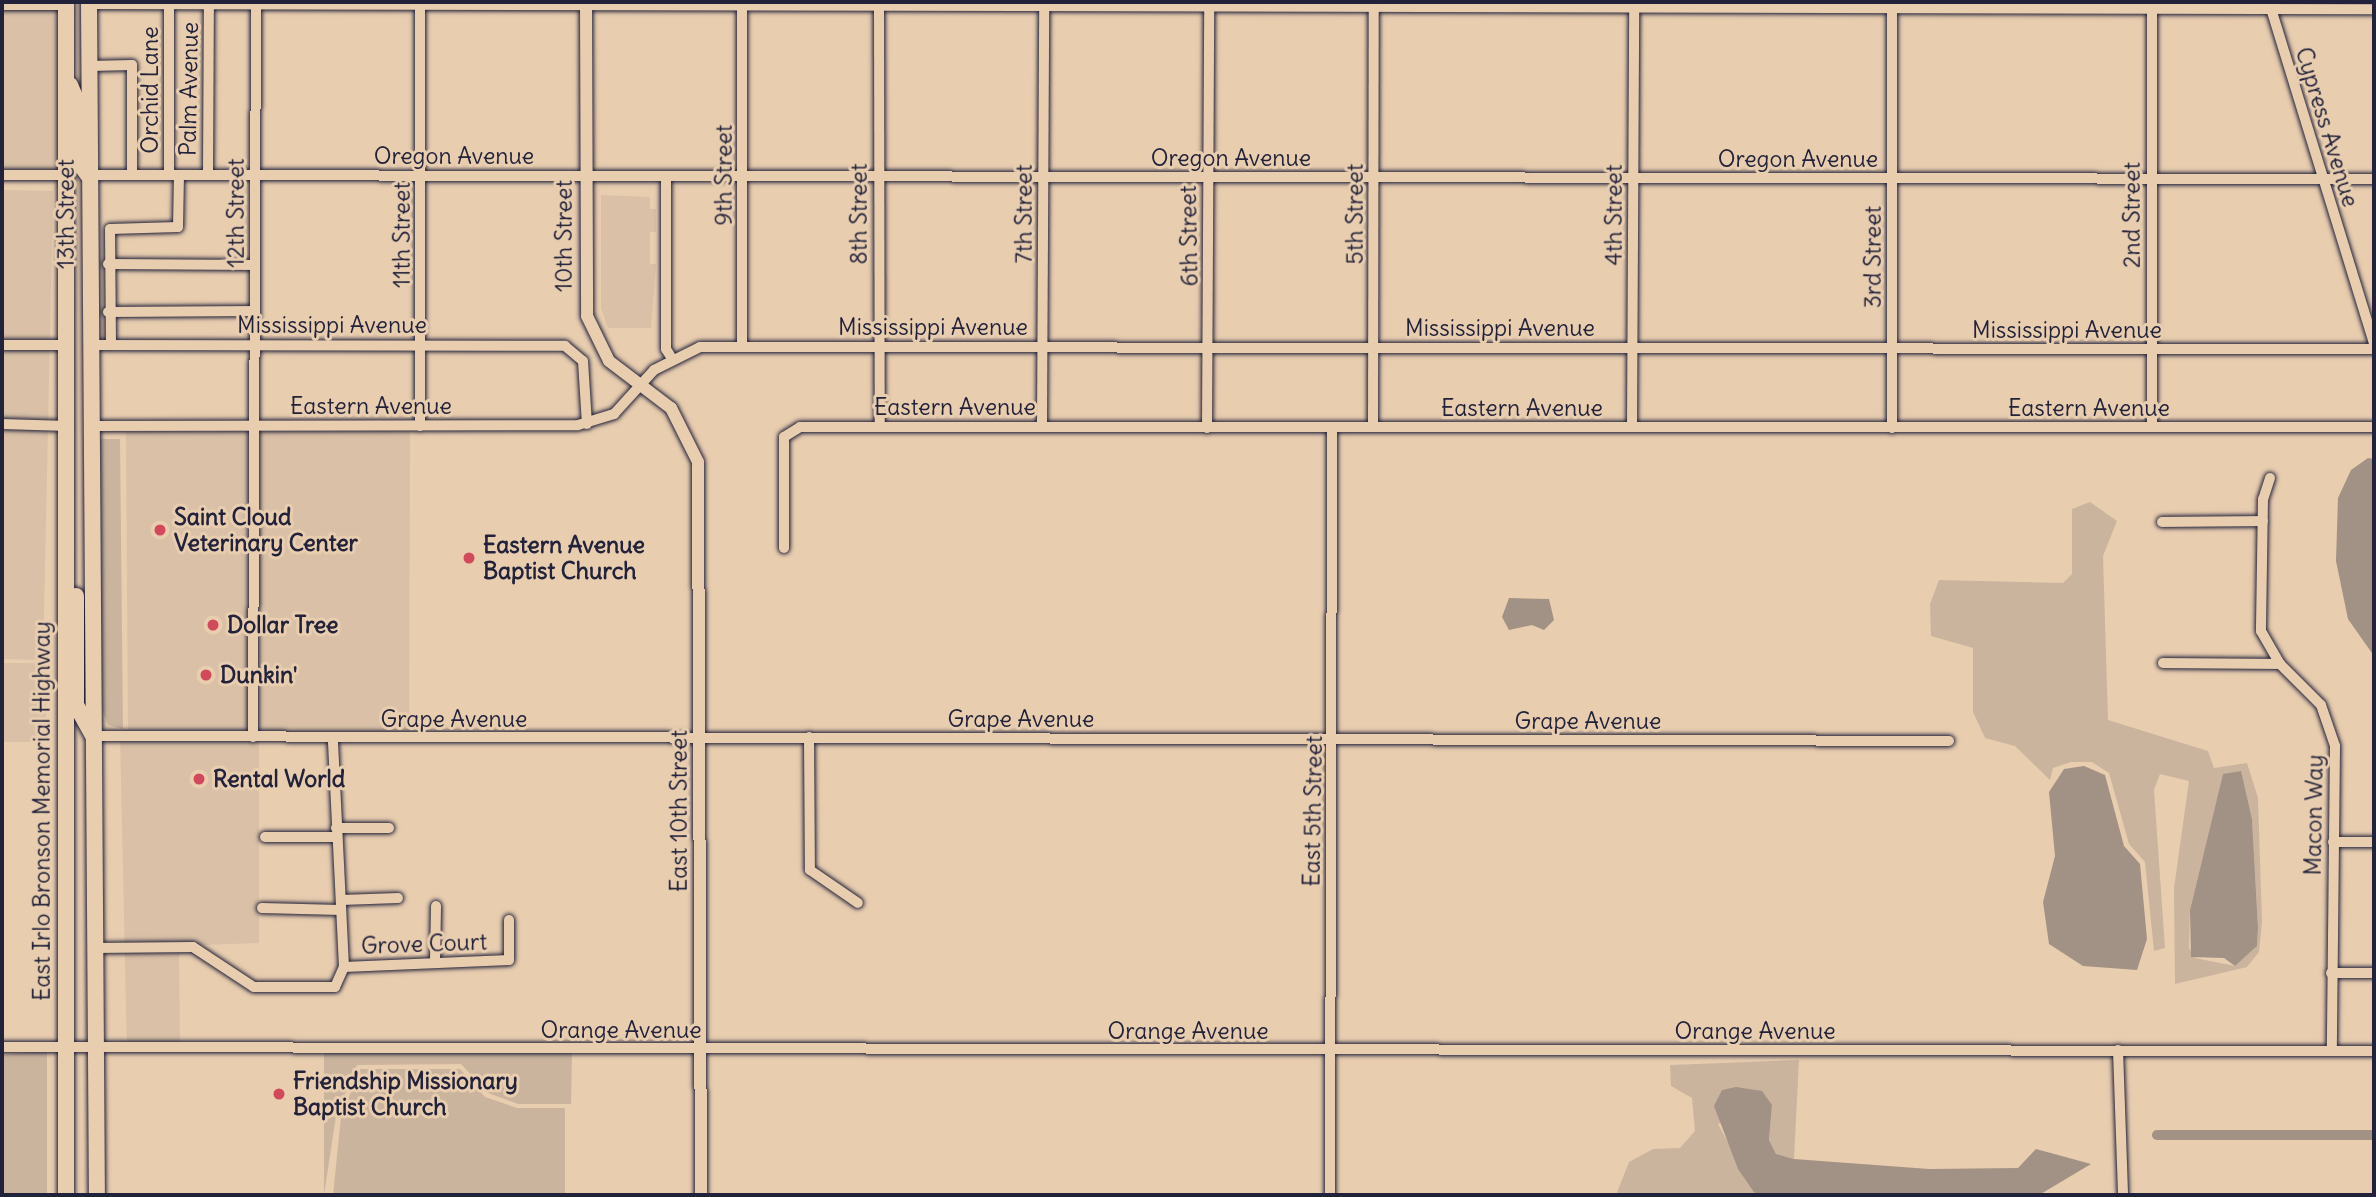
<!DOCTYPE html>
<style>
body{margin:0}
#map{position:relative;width:2376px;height:1197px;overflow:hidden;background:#e8cdaf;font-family:Delius,sans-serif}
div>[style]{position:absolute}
.built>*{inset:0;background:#d9c0a6}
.green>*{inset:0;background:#cbb49e}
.water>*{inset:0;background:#a29185}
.canal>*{height:10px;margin:-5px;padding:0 5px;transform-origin:5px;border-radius:5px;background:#a29185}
.roads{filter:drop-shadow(0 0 2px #22223b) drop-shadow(0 0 2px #22223b)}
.minor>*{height:10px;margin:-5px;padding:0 5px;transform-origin:5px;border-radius:5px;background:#e8cdaf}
.tertiary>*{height:12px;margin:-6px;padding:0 6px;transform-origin:6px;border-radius:6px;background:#e8cdaf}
.trunk>*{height:16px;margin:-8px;padding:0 8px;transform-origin:8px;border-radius:8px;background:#e8cdaf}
.dots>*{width:19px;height:19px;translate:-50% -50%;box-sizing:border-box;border:4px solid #e8cdaf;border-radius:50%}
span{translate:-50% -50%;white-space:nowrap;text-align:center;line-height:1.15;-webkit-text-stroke:6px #e8cdaf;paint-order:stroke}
.street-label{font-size:23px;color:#22223b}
.poi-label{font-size:23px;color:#22223b;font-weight:700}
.left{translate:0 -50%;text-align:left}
.frame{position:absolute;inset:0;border:4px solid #22223b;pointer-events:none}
</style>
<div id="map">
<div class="built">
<i style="clip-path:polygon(2px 10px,59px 10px,58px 170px,2px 170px)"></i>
<i style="clip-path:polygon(2px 190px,53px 191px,43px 660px,2px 659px)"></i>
<i style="clip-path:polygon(601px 195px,650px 197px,650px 209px,656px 209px,656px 232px,650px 232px,650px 264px,656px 264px,651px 328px,608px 328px,601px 308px)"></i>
<i style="clip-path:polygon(410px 431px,409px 740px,259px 742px,259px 943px,179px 946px,180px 1052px,127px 1052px,120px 734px,128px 729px,126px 432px)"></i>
<i style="clip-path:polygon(2px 663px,46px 663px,46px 742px,2px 742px)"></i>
</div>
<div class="green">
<i style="clip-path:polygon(100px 439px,120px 439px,123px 729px,108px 725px,101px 707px)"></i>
<i style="clip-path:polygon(evenodd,2090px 502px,2117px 521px,2103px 556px,2108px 720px,2208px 751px,2214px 768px,2247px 763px,2258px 798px,2262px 922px,2259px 952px,2247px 967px,2175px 984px,2174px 888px,2189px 781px,2160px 774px,2154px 790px,2165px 948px,2154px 951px,2145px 862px,2129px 844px,2109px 773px,2092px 762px,2071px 762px,2053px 768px,2050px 780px,2015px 746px,1985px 738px,1973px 712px,1973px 648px,1931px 636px,1930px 604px,1939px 580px,2063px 583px,2072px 574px,2072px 509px,2090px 502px,2240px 771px,2252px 819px,2258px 928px,2257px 946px,2235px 966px,2195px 958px,2189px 948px,2190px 910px,2223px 775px,2240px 771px)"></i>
<i style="clip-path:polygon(47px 1051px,47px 1195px,2px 1195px,2px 1055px)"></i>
<i style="clip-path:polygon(324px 1052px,572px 1052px,571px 1104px,518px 1104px,488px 1093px,461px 1064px,357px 1065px,336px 1116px,324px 1195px)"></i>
<i style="clip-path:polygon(1799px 1060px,1794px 1159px,1776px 1154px,1769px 1140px,1772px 1105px,1718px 1124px,1756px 1195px,1616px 1195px,1629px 1162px,1653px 1149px,1680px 1148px,1695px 1131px,1692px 1098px,1671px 1086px,1670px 1065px)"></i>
<i style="clip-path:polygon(360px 1069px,460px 1069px,485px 1097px,517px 1108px,565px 1108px,565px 1195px,333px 1195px,341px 1117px)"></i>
</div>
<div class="water">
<i style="clip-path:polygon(2368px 458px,2374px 459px,2374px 656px,2348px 619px,2336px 561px,2338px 498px,2351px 470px)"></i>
<i style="clip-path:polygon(1509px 598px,1549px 599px,1554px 620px,1544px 630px,1532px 625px,1509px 630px,1502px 617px)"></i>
<i style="clip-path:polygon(2084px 766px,2105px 775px,2124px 846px,2140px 864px,2147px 939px,2137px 970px,2083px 966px,2049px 944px,2043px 902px,2055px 856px,2049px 792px,2064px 769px)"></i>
<i style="clip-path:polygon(2241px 771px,2252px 819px,2258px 928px,2257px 946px,2235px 966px,2224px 958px,2191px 957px,2190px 910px,2223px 774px)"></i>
<i style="clip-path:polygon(1736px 1087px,1762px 1091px,1772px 1105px,1769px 1140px,1776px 1154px,1794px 1159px,1929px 1169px,2018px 1168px,2036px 1149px,2091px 1164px,2039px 1195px,1756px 1195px,1738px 1169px,1714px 1106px,1722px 1090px)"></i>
</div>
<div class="canal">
<i style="left:2157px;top:1135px;width:217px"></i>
</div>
<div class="roads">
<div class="minor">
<i style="left:420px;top:2px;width:424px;rotate:90deg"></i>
<i style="left:879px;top:2px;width:423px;rotate:89.9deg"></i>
<i style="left:2269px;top:2px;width:358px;rotate:72.9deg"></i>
<i style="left:89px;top:4px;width:2285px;rotate:0.13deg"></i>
<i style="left:169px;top:4px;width:171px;rotate:90deg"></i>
<i style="left:2px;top:5px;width:64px"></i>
<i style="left:90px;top:66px;width:42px;rotate:-1.4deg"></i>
<i style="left:132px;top:65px;width:110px;rotate:90deg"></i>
<i style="left:2px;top:175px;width:64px"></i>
<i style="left:88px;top:175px;width:2286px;rotate:0.1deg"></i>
<i style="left:208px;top:175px;width:171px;rotate:-89.7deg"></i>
<i style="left:666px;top:176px;width:173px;rotate:90deg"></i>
<i style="left:666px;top:349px;width:9px;rotate:58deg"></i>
<i style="left:108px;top:264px;width:147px;rotate:0.4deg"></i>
<i style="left:108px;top:312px;width:147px;rotate:-0.4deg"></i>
<i style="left:111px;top:344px;width:115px;rotate:-90.5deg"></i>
<i style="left:110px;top:229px;width:68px;rotate:-1.7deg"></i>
<i style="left:178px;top:227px;width:52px;rotate:-88.9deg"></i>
<i style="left:2px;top:345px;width:65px"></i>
<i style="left:89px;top:345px;width:476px;rotate:0.1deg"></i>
<i style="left:565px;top:346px;width:23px;rotate:40deg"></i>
<i style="left:583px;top:361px;width:63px;rotate:86.4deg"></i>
<i style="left:742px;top:347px;width:345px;rotate:-90deg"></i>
<i style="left:2px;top:424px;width:66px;rotate:1.7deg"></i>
<i style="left:90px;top:426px;width:488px;rotate:-0.1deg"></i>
<i style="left:578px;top:425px;width:38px;rotate:-17deg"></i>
<i style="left:614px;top:414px;width:59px;rotate:-47.7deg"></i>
<i style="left:654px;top:370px;width:51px;rotate:-26.6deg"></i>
<i style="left:700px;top:347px;width:1674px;rotate:0.07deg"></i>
<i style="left:1042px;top:426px;width:424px;rotate:-89.7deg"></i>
<i style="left:1373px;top:426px;width:423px;rotate:-89.9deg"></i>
<i style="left:1632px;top:427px;width:425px;rotate:-89.7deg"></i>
<i style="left:2152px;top:427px;width:425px;rotate:-90deg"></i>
<i style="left:1207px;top:428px;width:426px;rotate:-89.7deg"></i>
<i style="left:1892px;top:428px;width:426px;rotate:-90deg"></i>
<i style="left:2270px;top:478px;width:22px;rotate:108deg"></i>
<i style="left:2263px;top:499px;width:132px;rotate:90.9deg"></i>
<i style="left:2261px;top:631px;width:38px;rotate:60deg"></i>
<i style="left:2280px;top:664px;width:58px;rotate:45deg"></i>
<i style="left:2321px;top:705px;width:43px;rotate:71.1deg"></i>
<i style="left:2335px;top:746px;width:305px;rotate:90.6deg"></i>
<i style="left:2162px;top:522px;width:101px;rotate:-0.6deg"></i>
<i style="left:784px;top:548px;width:111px;rotate:-90deg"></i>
<i style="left:784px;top:437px;width:19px;rotate:-32deg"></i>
<i style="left:800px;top:427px;width:1574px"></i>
<i style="left:2163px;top:663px;width:117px;rotate:0.5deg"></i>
<i style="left:93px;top:736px;width:1856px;rotate:0.15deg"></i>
<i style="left:253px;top:737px;width:735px;rotate:-89.77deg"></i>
<i style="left:809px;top:737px;width:133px;rotate:89.6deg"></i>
<i style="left:810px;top:870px;width:58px;rotate:34.5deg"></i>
<i style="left:336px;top:828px;width:53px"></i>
<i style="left:265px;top:837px;width:72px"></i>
<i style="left:2333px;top:842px;width:41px"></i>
<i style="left:341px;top:900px;width:57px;rotate:-2deg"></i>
<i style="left:262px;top:908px;width:79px;rotate:1.5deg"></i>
<i style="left:94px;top:948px;width:99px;rotate:-0.6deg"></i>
<i style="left:193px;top:947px;width:73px;rotate:33.3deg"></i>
<i style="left:254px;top:987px;width:81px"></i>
<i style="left:335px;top:987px;width:22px;rotate:-66deg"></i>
<i style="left:344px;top:967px;width:229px;rotate:-92.8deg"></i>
<i style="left:435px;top:960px;width:54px;rotate:-88.9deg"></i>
<i style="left:344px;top:967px;width:165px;rotate:-2.4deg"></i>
<i style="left:509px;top:960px;width:40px;rotate:-90deg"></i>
<i style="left:2331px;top:973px;width:43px"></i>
<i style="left:2px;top:1047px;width:2372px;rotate:0.1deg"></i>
<i style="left:2118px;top:1050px;width:145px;rotate:88deg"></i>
<i style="left:1330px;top:1195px;width:768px;rotate:-89.85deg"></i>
</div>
<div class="tertiary">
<i style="left:586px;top:2px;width:314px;rotate:89.8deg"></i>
<i style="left:587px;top:316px;width:50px;rotate:63.9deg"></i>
<i style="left:609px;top:361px;width:78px;rotate:37.2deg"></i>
<i style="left:671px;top:408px;width:60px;rotate:63.4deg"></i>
<i style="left:698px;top:462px;width:733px;rotate:89.77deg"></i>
</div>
<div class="trunk">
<i style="left:66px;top:2px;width:1193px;rotate:90deg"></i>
<i style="left:89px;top:2px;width:1193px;rotate:89.62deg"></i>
<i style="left:70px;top:85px;width:21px;rotate:67deg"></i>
<i style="left:78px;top:104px;width:56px;rotate:91deg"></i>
<i style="left:77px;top:160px;width:19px;rotate:54deg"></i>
<i style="left:76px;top:596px;width:109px;rotate:90deg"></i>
<i style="left:76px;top:705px;width:35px;rotate:61deg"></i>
</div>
</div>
<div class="dots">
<i style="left:160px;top:530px;background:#d1495b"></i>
<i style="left:469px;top:558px;background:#d1495b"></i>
<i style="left:213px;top:625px;background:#d1495b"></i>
<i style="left:206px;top:675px;background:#d1495b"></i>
<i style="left:199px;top:779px;background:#d1495b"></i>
<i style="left:279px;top:1094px;background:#d1495b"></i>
</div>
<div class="street-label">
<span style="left:189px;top:89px;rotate:-89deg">Palm Avenue</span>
<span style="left:150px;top:90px;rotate:-90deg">Orchid Lane</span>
<span style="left:2327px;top:127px;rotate:73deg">Cypress Avenue</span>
<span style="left:454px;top:156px">Oregon Avenue</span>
<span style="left:1231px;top:158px">Oregon Avenue</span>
<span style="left:1798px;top:159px">Oregon Avenue</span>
<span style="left:724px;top:175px;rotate:-90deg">9th Street</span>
<span style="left:236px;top:213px;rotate:-90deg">12th Street</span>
<span style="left:66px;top:214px;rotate:-90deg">13th Street</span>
<span style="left:859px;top:214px;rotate:-90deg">8th Street</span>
<span style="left:1024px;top:214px;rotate:-90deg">7th Street</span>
<span style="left:1355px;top:214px;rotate:-90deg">5th Street</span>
<span style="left:1614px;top:215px;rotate:-90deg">4th Street</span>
<span style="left:2132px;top:215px;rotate:-90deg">2nd Street</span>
<span style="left:402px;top:235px;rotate:-90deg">11th Street</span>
<span style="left:564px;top:236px;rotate:-90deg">10th Street</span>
<span style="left:1189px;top:236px;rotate:-91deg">6th Street</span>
<span style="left:1873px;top:257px;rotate:-90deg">3rd Street</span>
<span style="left:332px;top:325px">Mississippi Avenue</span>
<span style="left:933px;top:327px">Mississippi Avenue</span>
<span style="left:1500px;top:328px">Mississippi Avenue</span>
<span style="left:2067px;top:330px">Mississippi Avenue</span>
<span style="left:371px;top:406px">Eastern Avenue</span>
<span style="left:955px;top:407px">Eastern Avenue</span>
<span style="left:1522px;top:408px">Eastern Avenue</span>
<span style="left:2089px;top:408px">Eastern Avenue</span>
<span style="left:454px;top:719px">Grape Avenue</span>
<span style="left:1021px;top:719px">Grape Avenue</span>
<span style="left:1588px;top:721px">Grape Avenue</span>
<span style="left:42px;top:811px;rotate:-90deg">East Irlo Bronson Memorial Highway</span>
<span style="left:679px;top:811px;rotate:-90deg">East 10th Street</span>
<span style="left:1313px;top:811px;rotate:-89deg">East 5th Street</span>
<span style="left:2314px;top:815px;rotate:-89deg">Macon Way</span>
<span style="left:424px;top:944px;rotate:-2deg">Grove Court</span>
<span style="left:621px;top:1030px">Orange Avenue</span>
<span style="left:1188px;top:1031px">Orange Avenue</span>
<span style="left:1755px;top:1031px">Orange Avenue</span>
</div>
<div class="poi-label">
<span class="left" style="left:174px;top:530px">Saint Cloud<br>Veterinary Center</span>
<span class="left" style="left:483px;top:558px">Eastern Avenue<br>Baptist Church</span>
<span class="left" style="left:227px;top:625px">Dollar Tree</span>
<span class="left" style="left:220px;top:675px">Dunkin'</span>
<span class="left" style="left:213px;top:779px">Rental World</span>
<span class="left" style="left:293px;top:1094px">Friendship Missionary<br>Baptist Church</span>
</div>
<div class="frame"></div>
</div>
